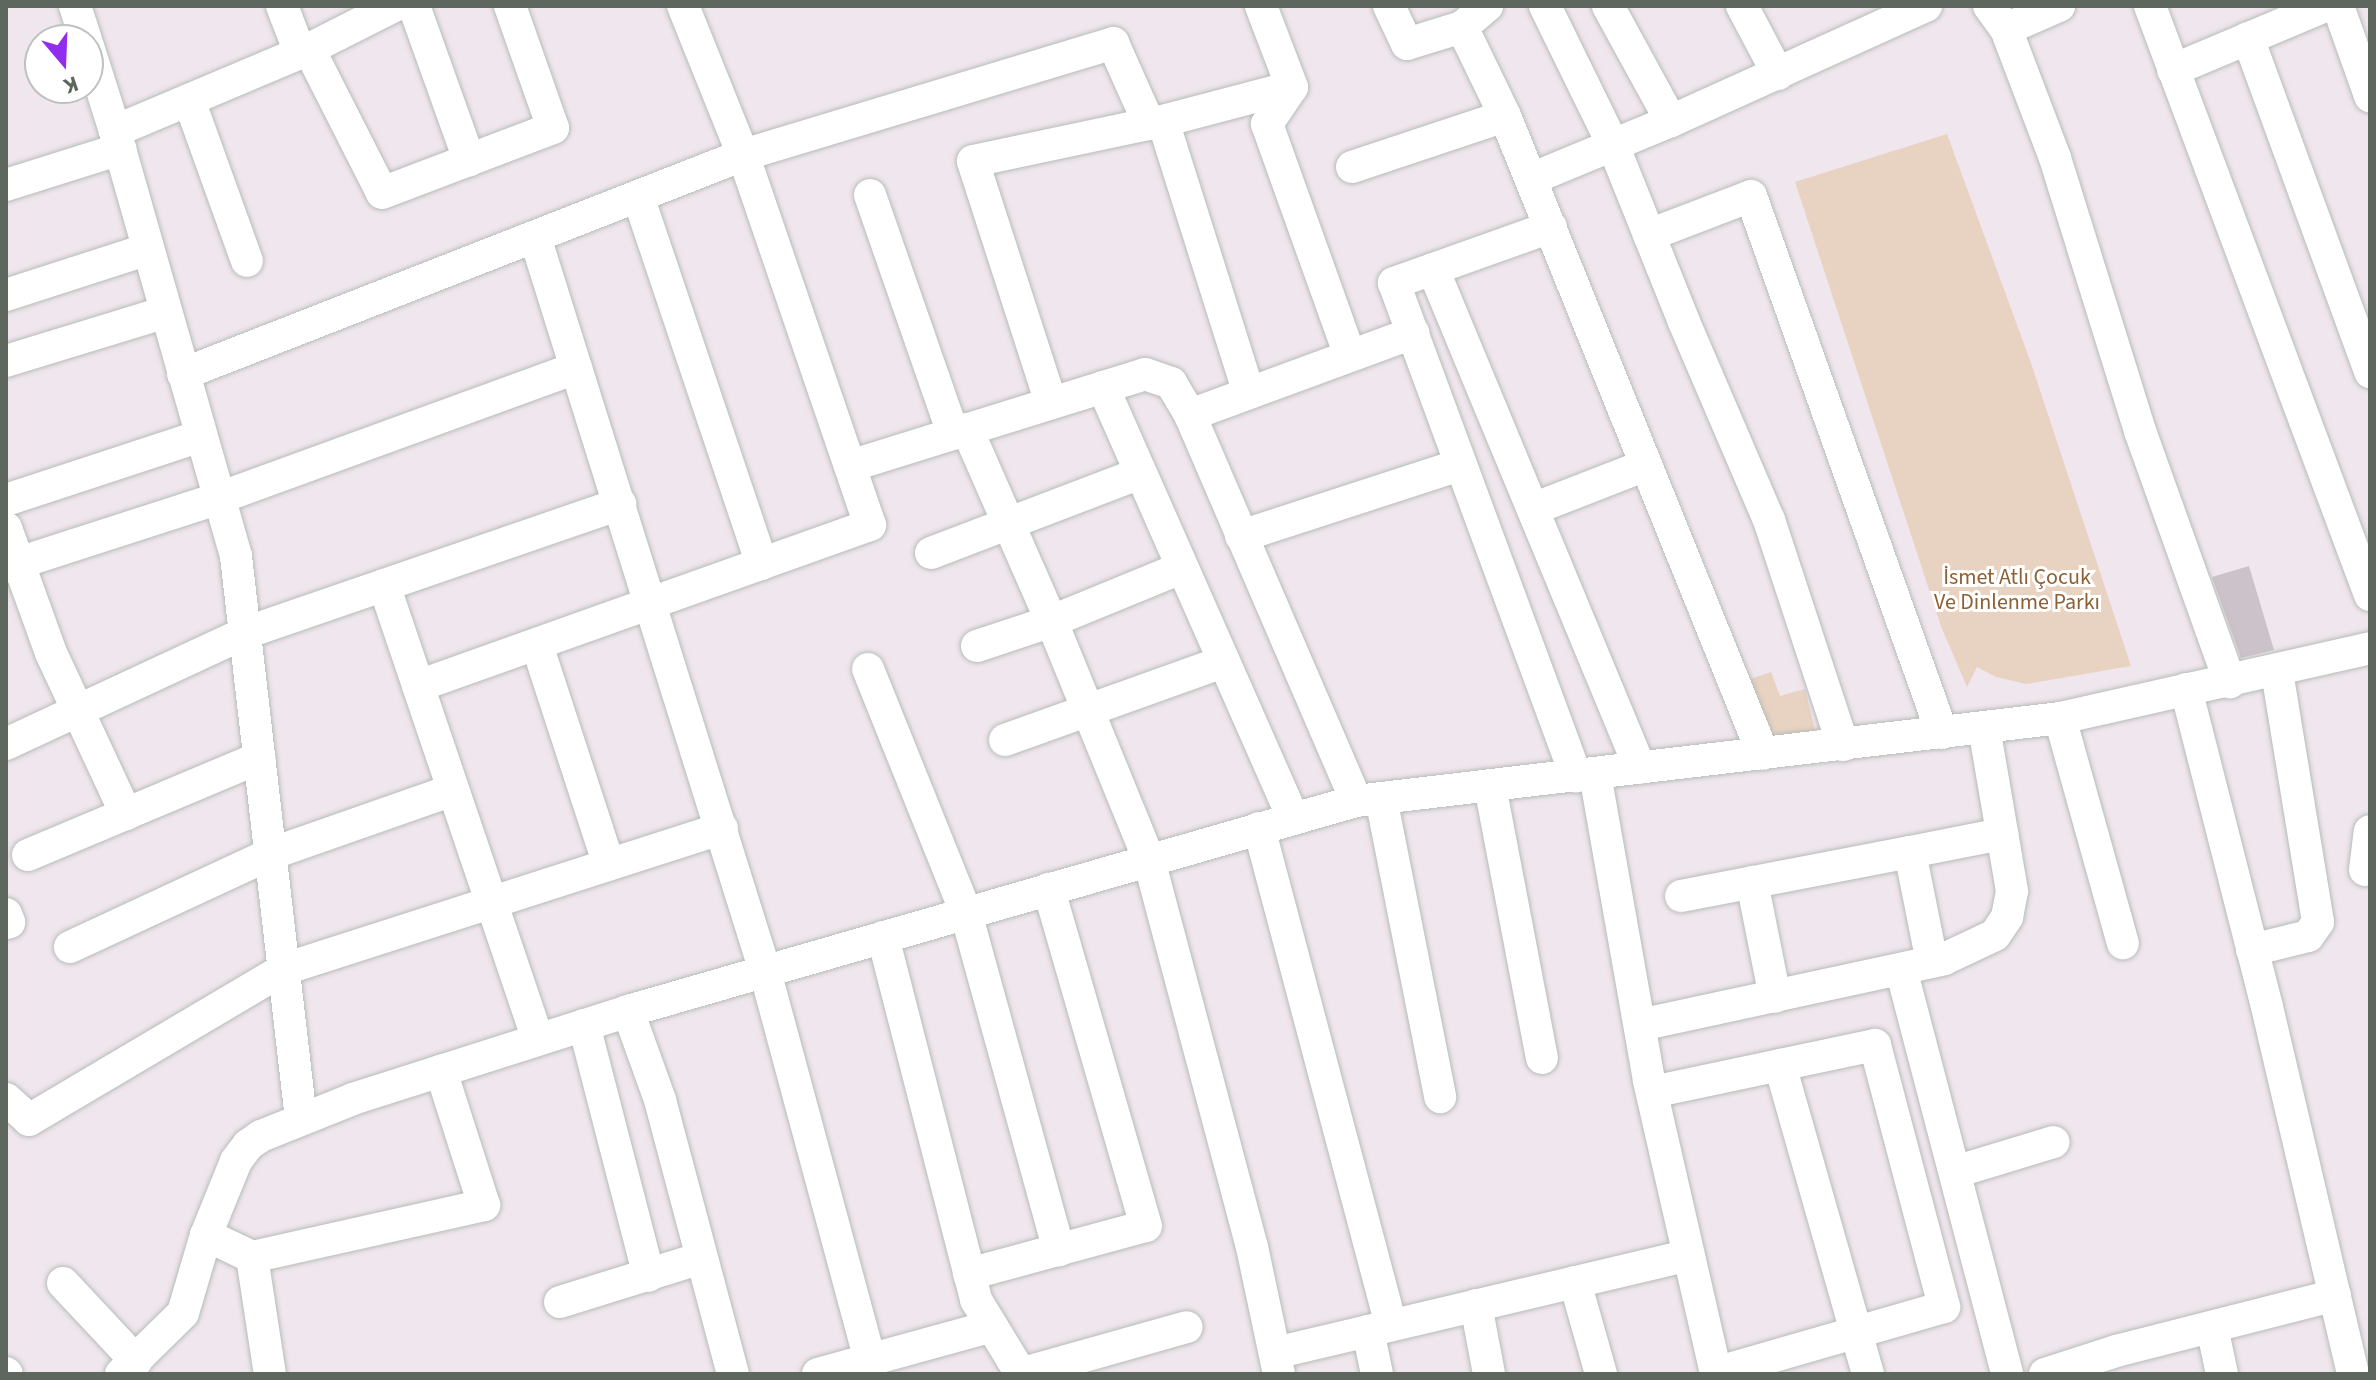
<!DOCTYPE html>
<meta charset="utf-8">
<style>
body{margin:0}
#map{position:relative;width:2376px;height:1380px;overflow:hidden;background:#f0e6ee;font-family:"Source Sans 3",sans-serif}
div>[style]{position:absolute}
.green>*{inset:0;background:#e8d2c2}
.building>*{inset:0;background:#cbc2ca}
.roads{filter:drop-shadow(0 0 2px #b6bdb6) drop-shadow(0 0 2px #b6bdb6)}
.minor>*{height:32px;margin:-16px;padding:0 16px;transform-origin:16px;border-radius:16px;background:#fff}
span{translate:-50% -50%;white-space:nowrap;text-align:center;line-height:1.15;-webkit-text-stroke:6px #fff;paint-order:stroke}
.park-label{font-size:22px;color:#8e6035}
.frame{position:absolute;inset:0;border:8px solid #5d675d;pointer-events:none}
.north{position:absolute;left:24px;top:24px;width:80px;height:80px;box-sizing:border-box;background:#fff;border:2px solid #bec2be;border-radius:50%;rotate:161deg;font-size:22px;font-weight:700;line-height:32px;text-align:center;color:#5d675d}
.north::after{content:'';display:block;margin:auto;width:28px;height:36px;background:#902def;clip-path:polygon(50% 0,100% 100%,50% 72%,0 100%)}
</style>
<div id="map">
<div class="green">
<i style="clip-path:polygon(1947px 134px,2031px 363px,2131px 666px,2026px 684px,1996px 677px,1977px 667px,1967px 687px,1942px 629px,1795px 182px)"></i>
<i style="clip-path:polygon(1771px 672px,1780px 696px,1805px 689px,1817px 739px,1759px 746px,1733px 685px)"></i>
</div>
<div class="building">
<i style="clip-path:polygon(2249px 566px,2274px 650px,2241px 658px,2212px 577px)"></i>
</div>
<div class="roads">
<div class="minor">
<i style="left:75px;top:6px;width:36px;rotate:72deg"></i>
<i style="left:282px;top:6px;width:50px;rotate:69deg"></i>
<i style="left:414px;top:6px;width:164px;rotate:70.3deg"></i>
<i style="left:1261px;top:6px;width:87px;rotate:69.1deg"></i>
<i style="left:1292px;top:87px;width:45px;rotate:124deg"></i>
<i style="left:1267px;top:124px;width:246px;rotate:70.3deg"></i>
<i style="left:1389px;top:6px;width:42px;rotate:64.7deg"></i>
<i style="left:1407px;top:44px;width:58px;rotate:-17.2deg"></i>
<i style="left:1462px;top:27px;width:33px;rotate:-40deg"></i>
<i style="left:1545px;top:6px;width:155px;rotate:63.9deg"></i>
<i style="left:1613px;top:145px;width:191px;rotate:68.1deg"></i>
<i style="left:1684px;top:322px;width:215px;rotate:66.8deg"></i>
<i style="left:1769px;top:520px;width:237px;rotate:71.8deg"></i>
<i style="left:1608px;top:6px;width:131px;rotate:61.3deg"></i>
<i style="left:1742px;top:6px;width:77px;rotate:62.1deg"></i>
<i style="left:1989px;top:6px;width:29px;rotate:54deg"></i>
<i style="left:2006px;top:29px;width:138px;rotate:69.2deg"></i>
<i style="left:2055px;top:158px;width:286px;rotate:72.7deg"></i>
<i style="left:2140px;top:431px;width:267px;rotate:70.3deg"></i>
<i style="left:2150px;top:6px;width:629px;rotate:69.52deg"></i>
<i style="left:2338px;top:6px;width:96px;rotate:70.4deg"></i>
<i style="left:1462px;top:27px;width:99px;rotate:64.2deg"></i>
<i style="left:1505px;top:116px;width:688px;rotate:67.98deg"></i>
<i style="left:2006px;top:29px;width:58px;rotate:-23.5deg"></i>
<i style="left:2248px;top:38px;width:356px;rotate:69.9deg"></i>
<i style="left:88px;top:46px;width:89px;rotate:72.4deg"></i>
<i style="left:309px;top:49px;width:161px;rotate:63.1deg"></i>
<i style="left:382px;top:193px;width:183px;rotate:-20.8deg"></i>
<i style="left:553px;top:128px;width:129px;rotate:-109.4deg"></i>
<i style="left:2173px;top:70px;width:165px;rotate:-22.8deg"></i>
<i style="left:189px;top:100px;width:171px;rotate:70.2deg"></i>
<i style="left:1163px;top:121px;width:285px;rotate:72.5deg"></i>
<i style="left:1352px;top:167px;width:161px;rotate:-18.4deg"></i>
<i style="left:1531px;top:179px;width:152px;rotate:-22.5deg"></i>
<i style="left:1671px;top:121px;width:280px;rotate:-24.3deg"></i>
<i style="left:6px;top:185px;width:120px;rotate:-17.5deg"></i>
<i style="left:870px;top:195px;width:253px;rotate:70.8deg"></i>
<i style="left:638px;top:196px;width:388px;rotate:71.4deg"></i>
<i style="left:1551px;top:227px;width:167px;rotate:160.4deg"></i>
<i style="left:1394px;top:283px;width:526px;rotate:69.74deg"></i>
<i style="left:1649px;top:235px;width:109px;rotate:-20.9deg"></i>
<i style="left:1751px;top:196px;width:570px;rotate:70.42deg"></i>
<i style="left:535px;top:237px;width:769px;rotate:72.6deg"></i>
<i style="left:765px;top:971px;width:402px;rotate:74.9deg"></i>
<i style="left:1433px;top:269px;width:540px;rotate:67.47deg"></i>
<i style="left:6px;top:295px;width:149px;rotate:-17.9deg"></i>
<i style="left:6px;top:361px;width:167px;rotate:-17deg"></i>
<i style="left:183px;top:374px;width:601px;rotate:-21.36deg"></i>
<i style="left:743px;top:155px;width:161px;rotate:-111.9deg"></i>
<i style="left:1103px;top:387px;width:471px;rotate:66.2deg"></i>
<i style="left:1051px;top:403px;width:254px;rotate:-107.9deg"></i>
<i style="left:973px;top:161px;width:194px;rotate:-11.9deg"></i>
<i style="left:1163px;top:121px;width:133px;rotate:-14.8deg"></i>
<i style="left:1190px;top:415px;width:420px;rotate:66.7deg"></i>
<i style="left:967px;top:429px;width:222px;rotate:66.3deg"></i>
<i style="left:1056px;top:632px;width:246px;rotate:67.8deg"></i>
<i style="left:1149px;top:860px;width:400px;rotate:75.1deg"></i>
<i style="left:1252px;top:1247px;width:130px;rotate:78deg"></i>
<i style="left:850px;top:466px;width:309px;rotate:-17.3deg"></i>
<i style="left:1145px;top:374px;width:28px;rotate:19deg"></i>
<i style="left:1171px;top:383px;width:37px;rotate:59deg"></i>
<i style="left:1190px;top:415px;width:238px;rotate:-20.2deg"></i>
<i style="left:6px;top:500px;width:205px;rotate:-18.2deg"></i>
<i style="left:1533px;top:509px;width:121px;rotate:-21.3deg"></i>
<i style="left:6px;top:528px;width:133px;rotate:70.2deg"></i>
<i style="left:51px;top:653px;width:178px;rotate:65deg"></i>
<i style="left:1241px;top:536px;width:230px;rotate:-18deg"></i>
<i style="left:931px;top:553px;width:224px;rotate:-20.9deg"></i>
<i style="left:6px;top:567px;width:224px;rotate:-17.9deg"></i>
<i style="left:219px;top:498px;width:380px;rotate:-20deg"></i>
<i style="left:384px;top:585px;width:480px;rotate:71.3deg"></i>
<i style="left:537px;top:645px;width:231px;rotate:71.9deg"></i>
<i style="left:977px;top:646px;width:79px;rotate:-18.4deg"></i>
<i style="left:1052px;top:621px;width:139px;rotate:-22.3deg"></i>
<i style="left:868px;top:669px;width:263px;rotate:68.1deg"></i>
<i style="left:966px;top:913px;width:350px;rotate:74.6deg"></i>
<i style="left:418px;top:686px;width:480px;rotate:-19.6deg"></i>
<i style="left:870px;top:525px;width:391px;rotate:-108.9deg"></i>
<i style="left:743px;top:155px;width:387px;rotate:-16.8deg"></i>
<i style="left:1113px;top:43px;width:89px;rotate:66deg"></i>
<i style="left:2186px;top:689px;width:328px;rotate:75.7deg"></i>
<i style="left:2267px;top:1007px;width:377px;rotate:76.8deg"></i>
<i style="left:2060px;top:718px;width:234px;rotate:74.4deg"></i>
<i style="left:1005px;top:740px;width:232px;rotate:-19.7deg"></i>
<i style="left:6px;top:744px;width:264px;rotate:-24.9deg"></i>
<i style="left:245px;top:633px;width:397px;rotate:-19deg"></i>
<i style="left:1595px;top:774px;width:312px;rotate:80deg"></i>
<i style="left:1649px;top:1081px;width:301px;rotate:77.1deg"></i>
<i style="left:1490px;top:786px;width:277px;rotate:79.2deg"></i>
<i style="left:1381px;top:798px;width:305px;rotate:78.8deg"></i>
<i style="left:1259px;top:828px;width:514px;rotate:75.13deg"></i>
<i style="left:1910px;top:852px;width:94px;rotate:-11.1deg"></i>
<i style="left:28px;top:855px;width:251px;rotate:-22.8deg"></i>
<i style="left:2365px;top:870px;width:39px;rotate:-83deg"></i>
<i style="left:1752px;top:882px;width:117px;rotate:78.7deg"></i>
<i style="left:1681px;top:896px;width:233px;rotate:-10.9deg"></i>
<i style="left:1910px;top:852px;width:112px;rotate:78.7deg"></i>
<i style="left:6px;top:914px;width:9px;rotate:69deg"></i>
<i style="left:9px;top:922px;width:3px;rotate:162deg"></i>
<i style="left:883px;top:937px;width:375px;rotate:75.6deg"></i>
<i style="left:976px;top:1300px;width:87px;rotate:58.7deg"></i>
<i style="left:70px;top:947px;width:221px;rotate:-24.9deg"></i>
<i style="left:270px;top:854px;width:194px;rotate:-19.3deg"></i>
<i style="left:2252px;top:950px;width:58px;rotate:-14deg"></i>
<i style="left:2308px;top:936px;width:17px;rotate:-54deg"></i>
<i style="left:2318px;top:922px;width:254px;rotate:-99.3deg"></i>
<i style="left:1901px;top:969px;width:419px;rotate:75.3deg"></i>
<i style="left:628px;top:1011px;width:95px;rotate:70.2deg"></i>
<i style="left:660px;top:1100px;width:284px;rotate:75.1deg"></i>
<i style="left:584px;top:1025px;width:259px;rotate:75.5deg"></i>
<i style="left:1640px;top:1025px;width:311px;rotate:-12.2deg"></i>
<i style="left:1944px;top:959px;width:56px;rotate:-25.2deg"></i>
<i style="left:1995px;top:935px;width:22px;rotate:-56deg"></i>
<i style="left:2007px;top:917px;width:26px;rotate:-79deg"></i>
<i style="left:2012px;top:891px;width:165px;rotate:-99.7deg"></i>
<i style="left:1780px;top:1065px;width:321px;rotate:74.1deg"></i>
<i style="left:1652px;top:1092px;width:228px;rotate:-11.9deg"></i>
<i style="left:1875px;top:1045px;width:271px;rotate:75.2deg"></i>
<i style="left:1944px;top:1307px;width:237px;rotate:163.9deg"></i>
<i style="left:6px;top:1099px;width:31px;rotate:42deg"></i>
<i style="left:29px;top:1120px;width:296px;rotate:-30.6deg"></i>
<i style="left:284px;top:969px;width:460px;rotate:-17.8deg"></i>
<i style="left:301px;top:1119px;width:567px;rotate:-96.59deg"></i>
<i style="left:236px;top:556px;width:442px;rotate:-105.9deg"></i>
<i style="left:115px;top:131px;width:211px;rotate:-22.9deg"></i>
<i style="left:309px;top:49px;width:95px;rotate:-26.8deg"></i>
<i style="left:1955px;top:1172px;width:103px;rotate:-16.9deg"></i>
<i style="left:206px;top:1235px;width:51px;rotate:25.6deg"></i>
<i style="left:252px;top:1257px;width:118px;rotate:81.3deg"></i>
<i style="left:252px;top:1257px;width:238px;rotate:-12.6deg"></i>
<i style="left:484px;top:1205px;width:141px;rotate:-107.8deg"></i>
<i style="left:969px;top:1274px;width:183px;rotate:-15.2deg"></i>
<i style="left:1146px;top:1226px;width:351px;rotate:-106.1deg"></i>
<i style="left:1575px;top:1282px;width:96px;rotate:74.2deg"></i>
<i style="left:63px;top:1283px;width:107px;rotate:46.9deg"></i>
<i style="left:560px;top:1302px;width:148px;rotate:-17.3deg"></i>
<i style="left:1476px;top:1305px;width:70px;rotate:79.3deg"></i>
<i style="left:2212px;top:1327px;width:48px;rotate:78deg"></i>
<i style="left:1368px;top:1331px;width:44px;rotate:78.2deg"></i>
<i style="left:1275px;top:1353px;width:424px;rotate:-13.3deg"></i>
<i style="left:6px;top:1373px;width:1px;rotate:45deg"></i>
<i style="left:121px;top:1374px;width:87px;rotate:-44.5deg"></i>
<i style="left:183px;top:1313px;width:81px;rotate:-73.6deg"></i>
<i style="left:206px;top:1235px;width:80px;rotate:-67.9deg"></i>
<i style="left:236px;top:1161px;width:20px;rotate:-53deg"></i>
<i style="left:248px;top:1145px;width:16px;rotate:-35deg"></i>
<i style="left:261px;top:1136px;width:99px;rotate:-21.9deg"></i>
<i style="left:353px;top:1099px;width:289px;rotate:-17.7deg"></i>
<i style="left:628px;top:1011px;width:758px;rotate:-16.09deg"></i>
<i style="left:1356px;top:801px;width:709px;rotate:-6.72deg"></i>
<i style="left:2060px;top:718px;width:318px;rotate:-12.7deg"></i>
<i style="left:818px;top:1374px;width:180px;rotate:-15.4deg"></i>
<i style="left:1020px;top:1374px;width:173px;rotate:-15.7deg"></i>
<i style="left:2045px;top:1374px;width:75px;rotate:-17.9deg"></i>
<i style="left:2116px;top:1351px;width:226px;rotate:-14.3deg"></i>
</div>
</div>
<div class="park-label">
<span style="left:2017px;top:590px">İsmet Atlı Çocuk<br>Ve Dinlenme Parkı</span>
</div>
<div class="frame"></div>
<div class="north">K</div>
</div>
